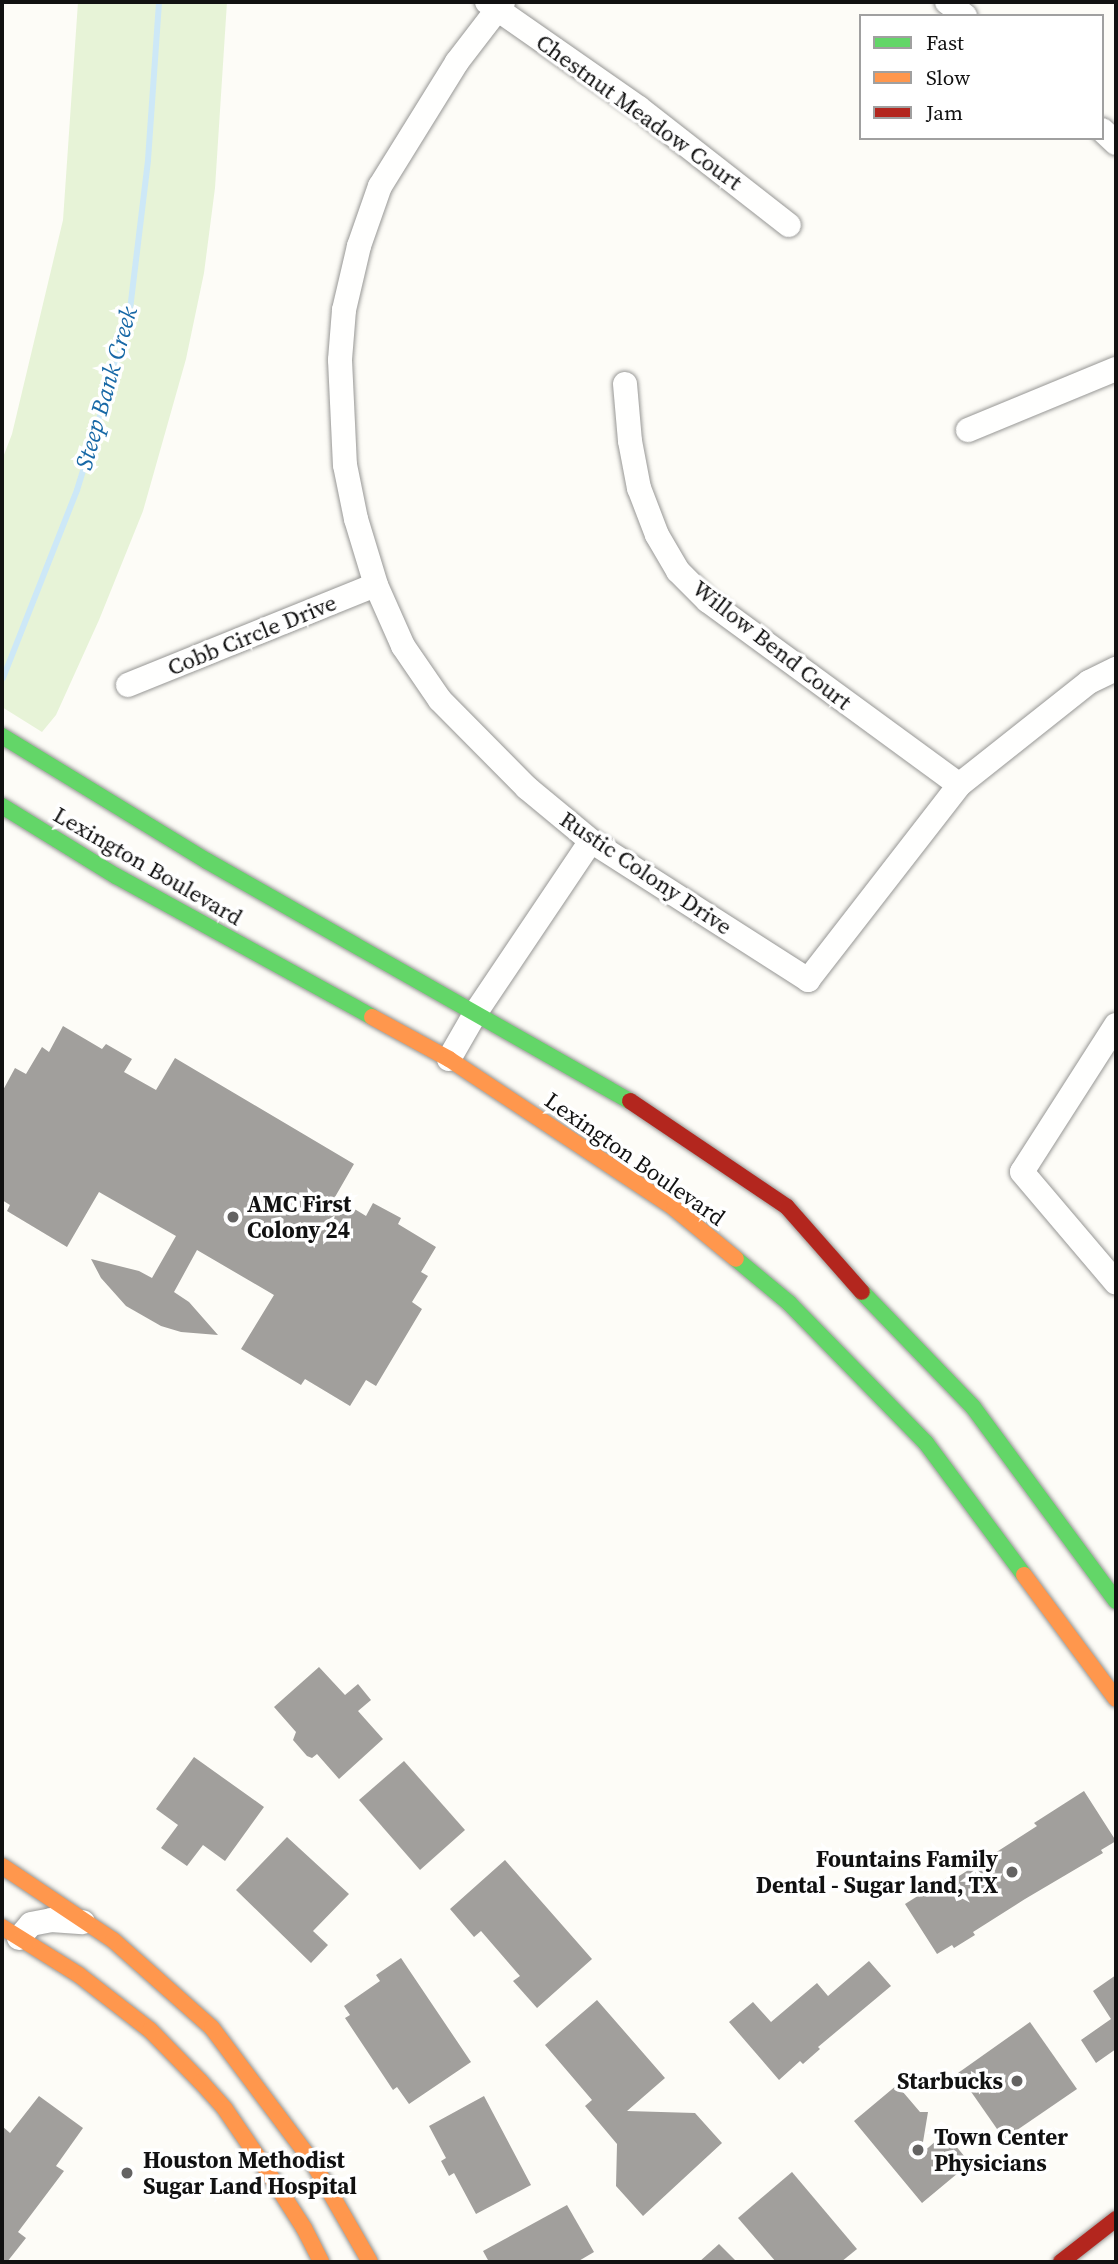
<!DOCTYPE html>
<style>
body{margin:0}
#map{position:relative;width:1118px;height:2264px;overflow:hidden;background:#fdfcf7;font-family:"Source Serif 4",serif}
div>[style]{position:absolute}
.green>*{inset:0;background:#e7f3d7}
.stream>*{height:6px;margin:-3px;padding:0 3px;transform-origin:3px;border-radius:3px;background:#cde8f7}
.building>*{inset:0;background:#a19f9c}
.roads{filter:drop-shadow(0 0 2px #979795) drop-shadow(0 0 2px #979795)}
.street>*{height:24px;margin:-12px;padding:0 12px;transform-origin:12px;border-radius:12px;background:#fffffe}
.fast>*{height:16px;margin:-8px;padding:0 8px;transform-origin:8px;border-radius:8px;background:#63d668}
.slow>*{height:16px;margin:-8px;padding:0 8px;transform-origin:8px;border-radius:8px;background:#ff974d}
.jam>*{height:16px;margin:-8px;padding:0 8px;transform-origin:8px;border-radius:8px;background:#b3261e}
.dots>*{width:19px;height:19px;translate:-50% -50%;box-sizing:border-box;border:4px solid #fff;border-radius:50%}
span{translate:-50% -50%;white-space:nowrap;text-align:center;line-height:1.15;-webkit-text-stroke:7px #fff;paint-order:stroke}
.street-label{font-size:23px;color:#111}
.poi-label{font-size:23px;color:#111;font-weight:700}
.left{translate:0 -50%;text-align:left}
.right{translate:-100% -50%;text-align:right}
.water-label{font-size:24px;color:#1768a6;font-style:italic}
.frame{position:absolute;inset:0;border:4px solid #111;pointer-events:none}
.legend{position:absolute;left:859px;top:14px;width:245px;height:126px;box-sizing:border-box;background:#fff;border:2px solid #a0a0a0;margin:0;padding:9px 12px;list-style:none;font-size:21px;color:#111}
.legend li{display:flex;align-items:center;gap:14px;height:35px}
.legend b{width:35px;border:2px solid #a0a0a0}
</style>
<div id="map">
<div class="green">
<i style="clip-path:polygon(78px 2px,227px 2px,215px 188px,204px 273px,186px 359px,143px 511px,99px 620px,56px 715px,42px 732px,2px 707px,2px 460px,12px 434px,63px 220px)"></i>
</div>
<div class="stream">
<i style="left:3px;top:678px;width:202px;rotate:-68.5deg"></i>
<i style="left:77px;top:490px;width:172px;rotate:-72.7deg"></i>
<i style="left:128px;top:326px;width:167px;rotate:-83.1deg"></i>
<i style="left:148px;top:160px;width:158px;rotate:-86deg"></i>
</div>
<div class="building">
<i style="clip-path:polygon(63px 1026px,102px 1049px,106px 1044px,132px 1059px,124px 1072px,156px 1090px,175px 1058px,354px 1164px,335px 1197px,366px 1216px,373px 1203px,401px 1218px,398px 1224px,436px 1247px,421px 1272px,428px 1276px,412px 1302px,422px 1309px,376px 1386px,366px 1380px,350px 1406px,305px 1379px,301px 1385px,241px 1349px,274px 1295px,197px 1250px,174px 1292px,189px 1302px,218px 1335px,181px 1332px,161px 1326px,126px 1306px,101px 1278px,91px 1259px,139px 1271px,152px 1278px,176px 1236px,99px 1192px,67px 1247px,7px 1211px,10px 1205px,2px 1200px,2px 1092px,15px 1068px,26px 1074px,42px 1047px,49px 1052px)"></i>
<i style="clip-path:polygon(319px 1667px,345px 1695px,358px 1684px,371px 1700px,358px 1711px,383px 1739px,339px 1779px,317px 1754px,312px 1758px,307px 1756px,293px 1740px,296px 1732px,274px 1707px)"></i>
<i style="clip-path:polygon(194px 1757px,264px 1807px,225px 1861px,203px 1845px,187px 1866px,161px 1848px,178px 1825px,156px 1809px)"></i>
<i style="clip-path:polygon(404px 1761px,465px 1830px,420px 1870px,359px 1800px)"></i>
<i style="clip-path:polygon(1084px 1791px,1116px 1841px,1101px 1850px,1103px 1853px,1025px 1899px,973px 1932px,975px 1935px,954px 1948px,952px 1945px,937px 1954px,905px 1904px,956px 1872px,959px 1876px,1037px 1826px,1034px 1823px)"></i>
<i style="clip-path:polygon(287px 1837px,349px 1894px,313px 1931px,328px 1945px,311px 1963px,236px 1890px)"></i>
<i style="clip-path:polygon(505px 1860px,592px 1959px,537px 2008px,513px 1981px,520px 1976px,481px 1931px,474px 1937px,450px 1909px)"></i>
<i style="clip-path:polygon(401px 1958px,471px 2062px,409px 2104px,397px 2087px,393px 2090px,345px 2018px,350px 2015px,344px 2006px,380px 1981px,376px 1975px)"></i>
<i style="clip-path:polygon(869px 1961px,891px 1986px,818px 2047px,820px 2049px,803px 2064px,800px 2061px,779px 2080px,729px 2022px,753px 2002px,771px 2022px,817px 1983px,828px 1996px)"></i>
<i style="clip-path:polygon(1116px 1975px,1116px 2049px,1096px 2063px,1081px 2040px,1111px 2019px,1093px 1991px)"></i>
<i style="clip-path:polygon(597px 2000px,665px 2078px,627px 2111px,695px 2113px,722px 2143px,643px 2216px,616px 2186px,617px 2144px,585px 2106px,592px 2100px,545px 2045px)"></i>
<i style="clip-path:polygon(1030px 2022px,1077px 2089px,1004px 2139px,958px 2073px)"></i>
<i style="clip-path:polygon(897px 2085px,920px 2112px,928px 2112px,921px 2154px,945px 2133px,970px 2163px,922px 2203px,854px 2121px)"></i>
<i style="clip-path:polygon(39px 2096px,83px 2128px,56px 2166px,64px 2171px,18px 2232px,26px 2238px,7px 2262px,2px 2262px,2px 2126px,10px 2133px)"></i>
<i style="clip-path:polygon(484px 2096px,531px 2185px,476px 2214px,454px 2173px,449px 2176px,441px 2161px,446px 2158px,429px 2126px)"></i>
<i style="clip-path:polygon(792px 2172px,857px 2249px,841px 2262px,776px 2262px,738px 2218px)"></i>
<i style="clip-path:polygon(567px 2205px,594px 2252px,577px 2262px,489px 2262px,483px 2251px)"></i>
<i style="clip-path:polygon(719px 2244px,737px 2262px,699px 2262px)"></i>
</div>
<div class="roads">
<div class="street">
<i style="left:487px;top:2px;width:185px;rotate:34.9deg"></i>
<i style="left:639px;top:108px;width:190px;rotate:38deg"></i>
<i style="left:503px;top:2px;width:76px;rotate:127.5deg"></i>
<i style="left:457px;top:62px;width:146px;rotate:121.8deg"></i>
<i style="left:380px;top:186px;width:64px;rotate:109.3deg"></i>
<i style="left:359px;top:246px;width:66px;rotate:103.2deg"></i>
<i style="left:344px;top:310px;width:50px;rotate:94.6deg"></i>
<i style="left:340px;top:360px;width:105px;rotate:87.3deg"></i>
<i style="left:345px;top:465px;width:55px;rotate:78.5deg"></i>
<i style="left:356px;top:519px;width:69px;rotate:73.1deg"></i>
<i style="left:376px;top:585px;width:67px;rotate:66.1deg"></i>
<i style="left:403px;top:646px;width:65px;rotate:55.6deg"></i>
<i style="left:440px;top:700px;width:124px;rotate:45.3deg"></i>
<i style="left:527px;top:788px;width:83px;rotate:39.6deg"></i>
<i style="left:591px;top:841px;width:258px;rotate:32.6deg"></i>
<i style="left:808px;top:980px;width:247px;rotate:-52.2deg"></i>
<i style="left:959px;top:785px;width:166px;rotate:-38.4deg"></i>
<i style="left:1089px;top:682px;width:30px;rotate:-26deg"></i>
<i style="left:947px;top:2px;width:23px;rotate:38deg"></i>
<i style="left:1102px;top:130px;width:19px;rotate:43deg"></i>
<i style="left:625px;top:384px;width:57px;rotate:85deg"></i>
<i style="left:630px;top:441px;width:48px;rotate:79.2deg"></i>
<i style="left:639px;top:488px;width:50px;rotate:69deg"></i>
<i style="left:657px;top:535px;width:42px;rotate:59.7deg"></i>
<i style="left:678px;top:571px;width:42px;rotate:45deg"></i>
<i style="left:708px;top:601px;width:311px;rotate:36.2deg"></i>
<i style="left:968px;top:430px;width:160px;rotate:-22.4deg"></i>
<i style="left:128px;top:685px;width:267px;rotate:-22deg"></i>
<i style="left:1116px;top:1025px;width:174px;rotate:122.6deg"></i>
<i style="left:1022px;top:1172px;width:145px;rotate:49.7deg"></i>
<i style="left:449px;top:1059px;width:54px;rotate:-60.1deg"></i>
<i style="left:476px;top:1012px;width:206px;rotate:-56.1deg"></i>
<i style="left:19px;top:1938px;width:18px;rotate:-49deg"></i>
<i style="left:31px;top:1924px;width:20px;rotate:-11deg"></i>
<i style="left:51px;top:1920px;width:32px;rotate:4deg"></i>
</div>
<div class="fast">
<i style="left:2px;top:736px;width:240px;rotate:31.4deg"></i>
<i style="left:207px;top:861px;width:486px;rotate:29.6deg"></i>
<i style="left:2px;top:806px;width:134px;rotate:31.6deg"></i>
<i style="left:116px;top:876px;width:292px;rotate:28.8deg"></i>
<i style="left:736px;top:1259px;width:69px;rotate:39.7deg"></i>
<i style="left:789px;top:1303px;width:196px;rotate:45.6deg"></i>
<i style="left:926px;top:1443px;width:164px;rotate:53.4deg"></i>
<i style="left:862px;top:1292px;width:160px;rotate:46deg"></i>
<i style="left:973px;top:1407px;width:241px;rotate:53.6deg"></i>
</div>
<div class="slow">
<i style="left:372px;top:1017px;width:88px;rotate:28.6deg"></i>
<i style="left:449px;top:1059px;width:270px;rotate:33.5deg"></i>
<i style="left:674px;top:1208px;width:80px;rotate:39.4deg"></i>
<i style="left:1024px;top:1575px;width:154px;rotate:53.4deg"></i>
<i style="left:2px;top:1866px;width:133px;rotate:33.7deg"></i>
<i style="left:113px;top:1940px;width:132px;rotate:41.6deg"></i>
<i style="left:212px;top:2028px;width:166px;rotate:53.1deg"></i>
<i style="left:312px;top:2161px;width:116px;rotate:60.1deg"></i>
<i style="left:2px;top:1927px;width:91px;rotate:31.9deg"></i>
<i style="left:79px;top:1975px;width:90px;rotate:37.8deg"></i>
<i style="left:150px;top:2030px;width:73px;rotate:45.6deg"></i>
<i style="left:201px;top:2082px;width:36px;rotate:48deg"></i>
<i style="left:225px;top:2109px;width:76px;rotate:55.7deg"></i>
<i style="left:268px;top:2172px;width:67px;rotate:57.3deg"></i>
<i style="left:304px;top:2228px;width:38px;rotate:63deg"></i>
</div>
<div class="jam">
<i style="left:630px;top:1101px;width:189px;rotate:34deg"></i>
<i style="left:787px;top:1207px;width:113px;rotate:48.6deg"></i>
<i style="left:1061px;top:2262px;width:70px;rotate:-38deg"></i>
</div>
</div>
<div class="dots">
<i style="left:233px;top:1217px;background:#646362"></i>
<i style="left:1012px;top:1872px;background:#646362"></i>
<i style="left:1017px;top:2081px;background:#646362"></i>
<i style="left:918px;top:2150px;background:#646362"></i>
<i style="left:127px;top:2173px;background:#646362"></i>
</div>
<div class="street-label">
<span style="left:639px;top:112px;rotate:36deg">Chestnut Meadow Court</span>
<span style="left:252px;top:635px;rotate:-22deg">Cobb Circle Drive</span>
<span style="left:772px;top:645px;rotate:38deg">Willow Bend Court</span>
<span style="left:148px;top:866px;rotate:30deg">Lexington Boulevard</span>
<span style="left:646px;top:873px;rotate:34deg">Rustic Colony Drive</span>
<span style="left:635px;top:1159px;rotate:35deg">Lexington Boulevard</span>
</div>
<div class="poi-label">
<span class="left" style="left:247px;top:1217px">AMC First<br>Colony 24</span>
<span class="right" style="left:998px;top:1872px">Fountains Family<br>Dental - Sugar land, TX</span>
<span class="right" style="left:1003px;top:2081px">Starbucks</span>
<span class="left" style="left:934px;top:2150px">Town Center<br>Physicians</span>
<span class="left" style="left:143px;top:2173px">Houston Methodist<br>Sugar Land Hospital</span>
</div>
<div class="water-label">
<span style="left:106px;top:388px;rotate:-74deg">Steep Bank Creek</span>
</div>
<div class="frame"></div>
<ul class="legend">
<li><b style="height:9px;background:#63d668"></b>Fast</li>
<li><b style="height:9px;background:#ff974d"></b>Slow</li>
<li><b style="height:9px;background:#b3261e"></b>Jam</li>
</ul>
</div>
